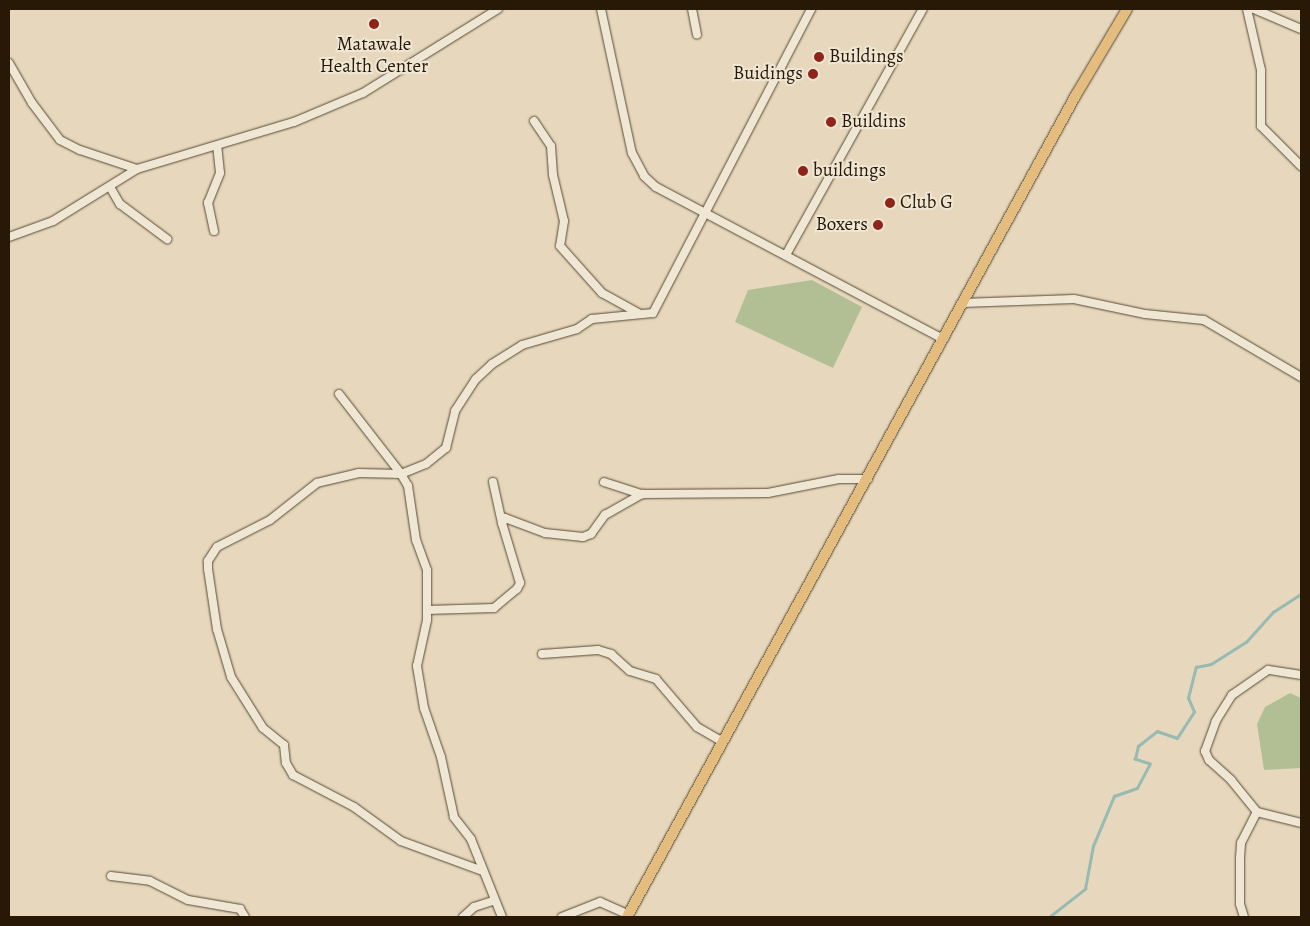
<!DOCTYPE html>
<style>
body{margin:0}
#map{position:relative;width:1310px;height:926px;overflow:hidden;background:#e7d8bd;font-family:Alegreya,serif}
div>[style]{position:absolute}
.green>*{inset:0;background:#b2bf94}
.stream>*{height:2.5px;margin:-1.25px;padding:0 1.25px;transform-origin:1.25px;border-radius:1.25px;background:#97bab2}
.roads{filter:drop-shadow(0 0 1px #574933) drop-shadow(0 0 1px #574933)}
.minor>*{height:8px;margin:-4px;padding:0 4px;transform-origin:4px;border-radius:4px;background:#efe6d4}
.major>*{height:10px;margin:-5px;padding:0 5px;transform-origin:5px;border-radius:5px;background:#e4bc7e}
.dots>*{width:14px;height:14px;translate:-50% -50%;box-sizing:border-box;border:2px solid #efe6d4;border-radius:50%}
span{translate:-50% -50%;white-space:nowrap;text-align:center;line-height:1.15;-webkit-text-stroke:4px #efe6d4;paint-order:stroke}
.poi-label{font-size:19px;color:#271905}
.left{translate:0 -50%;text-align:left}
.right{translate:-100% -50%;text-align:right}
.frame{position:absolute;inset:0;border:10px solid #271905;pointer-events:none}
</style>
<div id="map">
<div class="green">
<i style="clip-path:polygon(812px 280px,862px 307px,833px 368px,735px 322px,748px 290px)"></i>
<i style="clip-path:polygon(1290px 693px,1301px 698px,1301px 768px,1264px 770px,1257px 724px,1265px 707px)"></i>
</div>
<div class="stream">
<i style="left:1049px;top:917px;width:46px;rotate:-37.9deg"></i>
<i style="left:1085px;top:889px;width:44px;rotate:-79.5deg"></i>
<i style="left:1093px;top:846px;width:54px;rotate:-67.2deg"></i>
<i style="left:1114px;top:796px;width:24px;rotate:-19deg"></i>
<i style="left:1137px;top:788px;width:27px;rotate:-62deg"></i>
<i style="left:1150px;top:764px;width:16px;rotate:-162deg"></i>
<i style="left:1135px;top:759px;width:13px;rotate:-77deg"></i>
<i style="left:1138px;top:746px;width:24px;rotate:-38deg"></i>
<i style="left:1157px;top:731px;width:21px;rotate:19deg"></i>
<i style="left:1177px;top:738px;width:31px;rotate:-57deg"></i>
<i style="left:1194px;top:712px;width:15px;rotate:-113deg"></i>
<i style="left:1188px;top:698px;width:32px;rotate:-76deg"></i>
<i style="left:1196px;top:667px;width:15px;rotate:-11deg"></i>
<i style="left:1211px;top:664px;width:41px;rotate:-32.2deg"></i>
<i style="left:1246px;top:642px;width:40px;rotate:-48deg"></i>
<i style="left:1273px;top:612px;width:33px;rotate:-33deg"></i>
</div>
<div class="roads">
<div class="minor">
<i style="left:601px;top:9px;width:147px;rotate:77.9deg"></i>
<i style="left:632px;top:153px;width:26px;rotate:62deg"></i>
<i style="left:644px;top:176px;width:16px;rotate:43deg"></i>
<i style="left:656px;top:187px;width:325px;rotate:27.9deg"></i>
<i style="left:692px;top:9px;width:26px;rotate:79deg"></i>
<i style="left:1247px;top:9px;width:63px;rotate:77.1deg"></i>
<i style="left:1261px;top:70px;width:56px;rotate:90deg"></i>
<i style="left:1261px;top:126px;width:57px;rotate:45deg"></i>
<i style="left:1254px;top:9px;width:51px;rotate:23.1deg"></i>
<i style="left:9px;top:63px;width:46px;rotate:60.1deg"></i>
<i style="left:32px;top:103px;width:46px;rotate:52.9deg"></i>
<i style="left:60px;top:140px;width:22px;rotate:27deg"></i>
<i style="left:80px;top:150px;width:60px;rotate:18.4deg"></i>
<i style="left:534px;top:121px;width:30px;rotate:56deg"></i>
<i style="left:551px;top:146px;width:29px;rotate:86deg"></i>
<i style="left:553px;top:175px;width:47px;rotate:76.6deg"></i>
<i style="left:564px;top:221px;width:25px;rotate:99deg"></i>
<i style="left:560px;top:246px;width:63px;rotate:48.2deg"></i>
<i style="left:602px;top:293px;width:43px;rotate:28.9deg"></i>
<i style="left:110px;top:187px;width:20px;rotate:60deg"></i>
<i style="left:120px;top:204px;width:59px;rotate:36.7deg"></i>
<i style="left:214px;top:231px;width:29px;rotate:-102deg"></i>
<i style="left:208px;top:203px;width:32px;rotate:-68deg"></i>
<i style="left:220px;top:173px;width:27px;rotate:-96deg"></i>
<i style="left:9px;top:237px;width:47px;rotate:-20deg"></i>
<i style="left:53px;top:221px;width:99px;rotate:-31.8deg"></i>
<i style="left:137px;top:169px;width:164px;rotate:-16.7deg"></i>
<i style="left:294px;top:122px;width:75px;rotate:-22.8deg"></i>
<i style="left:363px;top:93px;width:159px;rotate:-31.9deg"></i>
<i style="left:787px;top:253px;width:279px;rotate:-60.9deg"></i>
<i style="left:962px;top:303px;width:112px;rotate:-2deg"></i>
<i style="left:1074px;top:299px;width:73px;rotate:11.9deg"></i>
<i style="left:1145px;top:314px;width:59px;rotate:5.8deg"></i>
<i style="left:1204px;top:320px;width:113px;rotate:30.4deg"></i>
<i style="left:339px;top:394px;width:101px;rotate:52.2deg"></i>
<i style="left:401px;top:474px;width:42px;rotate:-178.6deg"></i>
<i style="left:359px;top:473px;width:43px;rotate:166.6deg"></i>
<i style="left:317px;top:483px;width:60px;rotate:141.8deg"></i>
<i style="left:270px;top:520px;width:59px;rotate:153deg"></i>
<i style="left:217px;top:547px;width:17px;rotate:123deg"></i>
<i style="left:208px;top:561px;width:8px;rotate:90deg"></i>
<i style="left:208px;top:569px;width:61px;rotate:81.5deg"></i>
<i style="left:217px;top:629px;width:50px;rotate:73.7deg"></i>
<i style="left:231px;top:677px;width:60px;rotate:57.9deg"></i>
<i style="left:263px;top:728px;width:27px;rotate:39deg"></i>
<i style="left:284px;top:745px;width:18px;rotate:84deg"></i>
<i style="left:286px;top:763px;width:14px;rotate:60deg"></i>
<i style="left:293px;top:775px;width:69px;rotate:27.7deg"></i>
<i style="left:354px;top:807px;width:58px;rotate:35.9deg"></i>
<i style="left:401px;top:841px;width:87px;rotate:20.1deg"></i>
<i style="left:493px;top:482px;width:42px;rotate:77.6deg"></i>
<i style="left:604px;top:482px;width:40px;rotate:18deg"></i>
<i style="left:642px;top:494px;width:126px;rotate:-0.5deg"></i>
<i style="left:768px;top:493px;width:72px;rotate:-11.2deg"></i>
<i style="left:839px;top:479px;width:29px"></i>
<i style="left:427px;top:610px;width:67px;rotate:-1.7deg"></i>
<i style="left:494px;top:608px;width:30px;rotate:-40deg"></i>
<i style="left:517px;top:589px;width:7px;rotate:-63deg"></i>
<i style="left:520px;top:583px;width:63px;rotate:-106.7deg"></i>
<i style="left:502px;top:523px;width:6px;rotate:-59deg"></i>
<i style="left:505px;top:518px;width:43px;rotate:20.6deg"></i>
<i style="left:545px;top:533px;width:38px;rotate:6deg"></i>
<i style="left:583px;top:537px;width:9px;rotate:-21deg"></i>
<i style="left:591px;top:534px;width:24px;rotate:-54deg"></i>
<i style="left:605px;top:515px;width:43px;rotate:-29.6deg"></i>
<i style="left:542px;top:654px;width:56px;rotate:-4.1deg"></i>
<i style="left:598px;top:650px;width:14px;rotate:17deg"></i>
<i style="left:611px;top:654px;width:25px;rotate:42deg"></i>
<i style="left:630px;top:671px;width:27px;rotate:17deg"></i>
<i style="left:656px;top:679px;width:63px;rotate:49.5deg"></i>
<i style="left:697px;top:727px;width:30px;rotate:30deg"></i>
<i style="left:1301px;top:675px;width:33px;rotate:-171deg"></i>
<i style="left:1268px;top:670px;width:44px;rotate:145.2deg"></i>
<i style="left:1232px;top:695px;width:31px;rotate:122deg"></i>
<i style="left:1216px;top:721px;width:32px;rotate:110deg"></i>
<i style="left:1205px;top:751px;width:10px;rotate:66deg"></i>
<i style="left:1209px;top:760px;width:30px;rotate:42deg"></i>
<i style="left:1231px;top:780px;width:41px;rotate:50.9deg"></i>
<i style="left:1257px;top:812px;width:45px;rotate:14deg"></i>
<i style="left:111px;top:876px;width:39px;rotate:7deg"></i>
<i style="left:150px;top:881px;width:42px;rotate:26.6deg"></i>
<i style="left:188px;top:900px;width:53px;rotate:9.8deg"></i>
<i style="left:240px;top:909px;width:9px;rotate:58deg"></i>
<i style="left:463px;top:917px;width:15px;rotate:-42deg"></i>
<i style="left:474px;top:907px;width:22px;rotate:-18deg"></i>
<i style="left:502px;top:917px;width:84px;rotate:-111.7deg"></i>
<i style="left:471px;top:839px;width:28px;rotate:-128deg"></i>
<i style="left:454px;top:817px;width:61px;rotate:-102.2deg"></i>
<i style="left:441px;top:757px;width:52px;rotate:-109.1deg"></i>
<i style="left:424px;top:708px;width:43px;rotate:-99.5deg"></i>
<i style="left:417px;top:666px;width:47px;rotate:-77.7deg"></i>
<i style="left:427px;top:620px;width:50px;rotate:-90deg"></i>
<i style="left:427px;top:570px;width:32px;rotate:-110deg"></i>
<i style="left:416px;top:540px;width:55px;rotate:-98.4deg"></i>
<i style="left:408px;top:486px;width:14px;rotate:-120deg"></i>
<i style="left:401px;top:474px;width:27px;rotate:-22deg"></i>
<i style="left:426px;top:464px;width:26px;rotate:-39deg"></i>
<i style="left:446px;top:448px;width:38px;rotate:-76deg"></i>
<i style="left:455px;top:411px;width:38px;rotate:-57deg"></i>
<i style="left:476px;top:379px;width:22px;rotate:-43deg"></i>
<i style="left:492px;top:364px;width:36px;rotate:-32deg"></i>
<i style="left:522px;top:345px;width:57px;rotate:-16.2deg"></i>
<i style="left:577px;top:329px;width:18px;rotate:-34deg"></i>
<i style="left:592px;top:319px;width:61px;rotate:-5.6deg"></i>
<i style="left:653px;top:313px;width:343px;rotate:-62.5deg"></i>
<i style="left:562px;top:917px;width:41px;rotate:-21.5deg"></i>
<i style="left:600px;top:902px;width:32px;rotate:24deg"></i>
<i style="left:1244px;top:917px;width:14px;rotate:-107deg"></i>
<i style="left:1240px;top:904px;width:46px;rotate:-90deg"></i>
<i style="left:1240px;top:858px;width:15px;rotate:-86deg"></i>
<i style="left:1241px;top:843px;width:35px;rotate:-63deg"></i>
</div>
<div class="major">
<i style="left:627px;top:917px;width:937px;rotate:-61.36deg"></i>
<i style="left:1076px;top:95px;width:100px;rotate:-59.3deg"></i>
</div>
</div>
<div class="dots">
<i style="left:374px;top:24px;background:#8f2418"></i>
<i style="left:819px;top:57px;background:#8f2418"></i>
<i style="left:813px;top:74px;background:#8f2418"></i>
<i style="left:831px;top:122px;background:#8f2418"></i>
<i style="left:803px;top:171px;background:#8f2418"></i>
<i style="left:890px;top:203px;background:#8f2418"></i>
<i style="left:878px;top:225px;background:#8f2418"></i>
</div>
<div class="poi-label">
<span style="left:374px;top:56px">Matawale<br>Health Center</span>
<span class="left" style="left:829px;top:57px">Buildings</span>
<span class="right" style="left:803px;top:74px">Buidings</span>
<span class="left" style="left:841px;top:122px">Buildins</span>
<span class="left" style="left:813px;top:171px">buildings</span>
<span class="left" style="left:900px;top:203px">Club G</span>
<span class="right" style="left:868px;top:225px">Boxers</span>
</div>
<div class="frame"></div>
</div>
